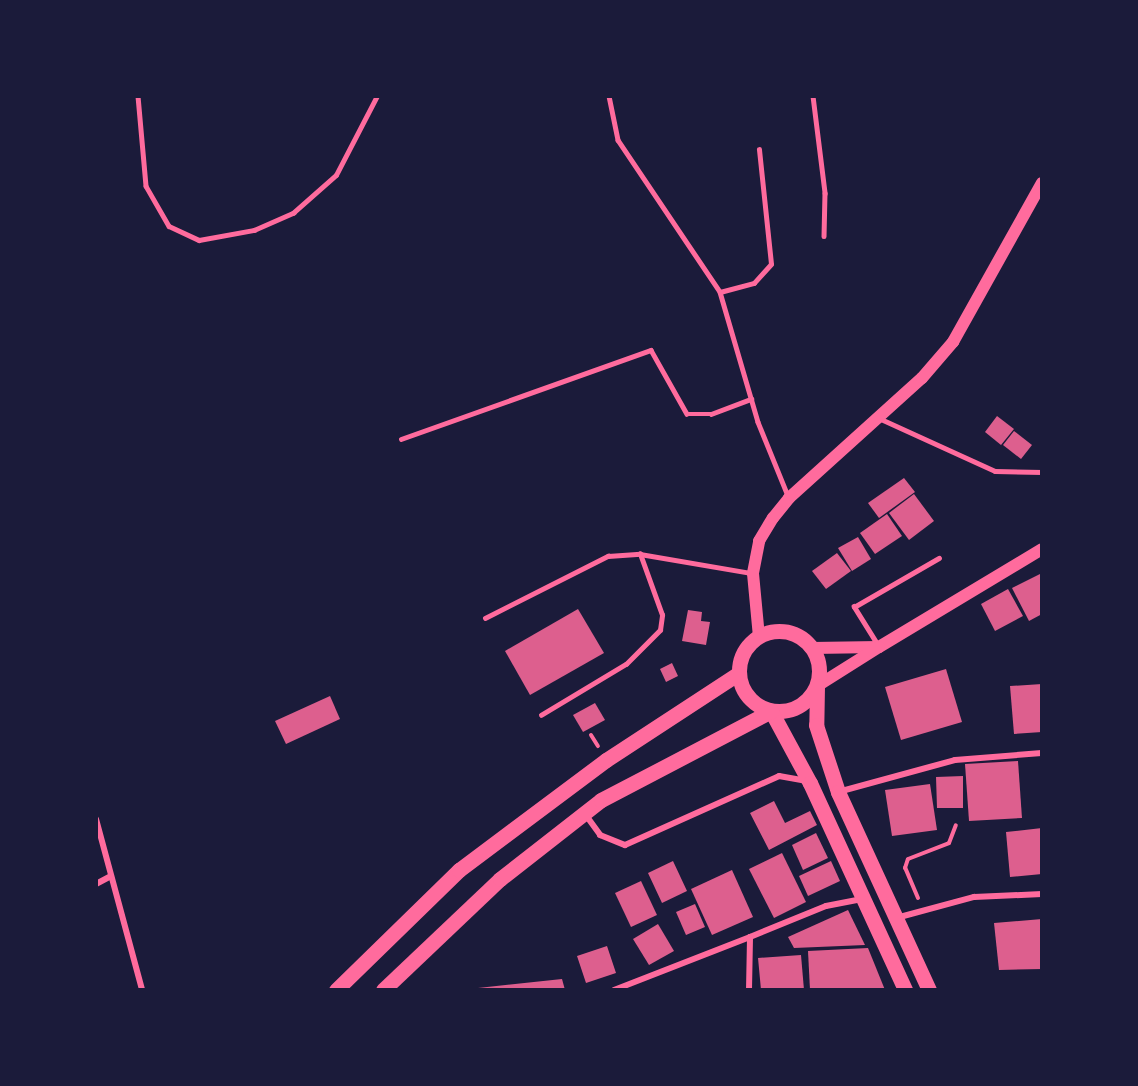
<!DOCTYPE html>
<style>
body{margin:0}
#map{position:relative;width:1138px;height:1086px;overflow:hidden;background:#1b1b3a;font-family:"Noto Sans",sans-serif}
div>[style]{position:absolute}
.building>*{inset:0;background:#dd5f8e}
.path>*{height:4px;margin:-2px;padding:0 2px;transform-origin:2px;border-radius:2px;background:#ff6b9d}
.service>*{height:4.5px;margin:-2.25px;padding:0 2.25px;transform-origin:2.25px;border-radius:2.25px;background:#ff6b9d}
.minor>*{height:6px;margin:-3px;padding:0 3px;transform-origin:3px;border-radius:3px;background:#ff6b9d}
.secondary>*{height:12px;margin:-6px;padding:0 6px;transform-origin:6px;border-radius:6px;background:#ff6b9d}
.primary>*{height:15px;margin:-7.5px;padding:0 7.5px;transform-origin:7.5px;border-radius:7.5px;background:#ff6b9d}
.primary>.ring{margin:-7.5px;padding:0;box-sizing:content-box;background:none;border:15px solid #ff6b9d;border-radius:50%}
span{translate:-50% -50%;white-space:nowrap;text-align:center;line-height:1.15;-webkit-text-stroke:6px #1b1b3a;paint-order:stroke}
.frame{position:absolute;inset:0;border:98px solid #1b1b3a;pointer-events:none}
</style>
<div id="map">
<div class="building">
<i style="clip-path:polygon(997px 416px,1014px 429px,1001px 445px,985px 432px)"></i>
<i style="clip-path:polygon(1014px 431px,1032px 445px,1021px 459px,1003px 445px)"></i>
<i style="clip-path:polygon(904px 478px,915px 492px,879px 518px,868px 503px)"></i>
<i style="clip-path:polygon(914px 494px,934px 521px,909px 540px,889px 513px)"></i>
<i style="clip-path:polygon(887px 514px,902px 536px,875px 554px,860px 533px)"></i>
<i style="clip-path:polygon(858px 537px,871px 559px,852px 571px,838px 548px)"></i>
<i style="clip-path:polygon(837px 553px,851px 571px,826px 589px,812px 571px)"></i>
<i style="clip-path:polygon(1042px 573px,1042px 614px,1029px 621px,1012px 588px)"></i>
<i style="clip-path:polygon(1008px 589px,1023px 616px,995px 631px,981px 604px)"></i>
<i style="clip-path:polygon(578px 609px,604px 653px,530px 695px,505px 651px)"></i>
<i style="clip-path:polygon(688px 610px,702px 612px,701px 621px,710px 622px,706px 645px,682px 641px)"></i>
<i style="clip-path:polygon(672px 663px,678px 676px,666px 682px,660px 669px)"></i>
<i style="clip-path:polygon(946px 669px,962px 722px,901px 740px,885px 687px)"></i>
<i style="clip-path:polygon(1042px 684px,1042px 732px,1014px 734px,1010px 686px)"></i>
<i style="clip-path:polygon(330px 696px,340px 719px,286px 744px,275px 721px)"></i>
<i style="clip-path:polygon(595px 703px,605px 720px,583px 732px,573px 715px)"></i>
<i style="clip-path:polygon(1018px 761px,1022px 818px,969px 821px,965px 764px)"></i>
<i style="clip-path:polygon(963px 776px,963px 808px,937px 808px,936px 777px)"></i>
<i style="clip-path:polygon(930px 784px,937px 830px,892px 836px,885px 790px)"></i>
<i style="clip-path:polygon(774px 801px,785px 823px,810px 811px,817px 825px,769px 850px,750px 813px)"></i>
<i style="clip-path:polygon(1042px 828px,1042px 874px,1010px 877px,1006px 832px)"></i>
<i style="clip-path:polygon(816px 833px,828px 858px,803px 870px,792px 845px)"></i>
<i style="clip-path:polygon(782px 853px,806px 902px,774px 918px,749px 869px)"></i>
<i style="clip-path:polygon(673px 861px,687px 891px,662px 903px,648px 873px)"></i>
<i style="clip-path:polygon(831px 861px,840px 881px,808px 896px,799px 876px)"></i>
<i style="clip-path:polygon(732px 870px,753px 917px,712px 935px,691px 889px)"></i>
<i style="clip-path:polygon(641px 881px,657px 915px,631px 927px,615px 893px)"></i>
<i style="clip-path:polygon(695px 904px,705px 927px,686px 935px,676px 912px)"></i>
<i style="clip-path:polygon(848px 910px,865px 945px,794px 948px,788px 937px)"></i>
<i style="clip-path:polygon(1042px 919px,1042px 969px,999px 970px,994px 923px)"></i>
<i style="clip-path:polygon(658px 924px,674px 951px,649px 965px,633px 939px)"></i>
<i style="clip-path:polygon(607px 946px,616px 973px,586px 983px,577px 956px)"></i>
<i style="clip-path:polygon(868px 948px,885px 990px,810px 990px,808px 951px)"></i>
<i style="clip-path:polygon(801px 955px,804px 990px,761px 990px,758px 958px)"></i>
<i style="clip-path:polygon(562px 979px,565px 990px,478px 988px)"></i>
</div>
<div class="path">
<i style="left:591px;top:735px;width:13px;rotate:58deg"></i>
<i style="left:918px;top:898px;width:33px;rotate:-113deg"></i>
<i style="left:905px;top:868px;width:9px;rotate:-72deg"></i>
<i style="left:908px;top:859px;width:44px;rotate:-21.3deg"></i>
<i style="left:949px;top:843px;width:19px;rotate:-69deg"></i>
</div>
<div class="service">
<i style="left:138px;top:96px;width:90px;rotate:84.9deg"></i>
<i style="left:146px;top:186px;width:46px;rotate:60.1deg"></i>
<i style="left:169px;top:226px;width:33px;rotate:25deg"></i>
<i style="left:199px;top:240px;width:56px;rotate:-10.3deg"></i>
<i style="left:254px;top:230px;width:43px;rotate:-23.6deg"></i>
<i style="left:293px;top:213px;width:57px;rotate:-41.5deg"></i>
<i style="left:336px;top:175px;width:89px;rotate:-62.6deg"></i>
<i style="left:609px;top:96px;width:45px;rotate:78.4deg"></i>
<i style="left:618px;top:140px;width:183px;rotate:56.1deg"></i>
<i style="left:720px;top:292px;width:135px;rotate:73.7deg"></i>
<i style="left:758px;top:422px;width:80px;rotate:67.9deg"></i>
<i style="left:813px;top:96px;width:98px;rotate:82.9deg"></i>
<i style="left:825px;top:193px;width:43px;rotate:91.3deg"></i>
<i style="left:720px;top:292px;width:35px;rotate:-15deg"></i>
<i style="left:754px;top:283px;width:25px;rotate:-48deg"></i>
<i style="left:771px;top:264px;width:115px;rotate:-96deg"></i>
<i style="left:881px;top:419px;width:125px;rotate:24.5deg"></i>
<i style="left:995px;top:471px;width:47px;rotate:1.2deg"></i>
<i style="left:401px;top:439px;width:265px;rotate:-19.6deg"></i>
<i style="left:651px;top:350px;width:73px;rotate:60.6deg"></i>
<i style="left:687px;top:414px;width:24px"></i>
<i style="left:711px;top:414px;width:43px;rotate:-20.6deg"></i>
<i style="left:485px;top:618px;width:138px;rotate:-26.8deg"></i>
<i style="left:608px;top:556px;width:32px;rotate:-4deg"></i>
<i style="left:640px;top:554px;width:113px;rotate:9.7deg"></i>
<i style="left:877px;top:644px;width:44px;rotate:-121.9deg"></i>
<i style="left:854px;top:607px;width:98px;rotate:-30deg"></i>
<i style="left:541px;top:715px;width:99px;rotate:-31deg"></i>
<i style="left:626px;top:664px;width:48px;rotate:-45deg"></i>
<i style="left:660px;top:630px;width:15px;rotate:-82deg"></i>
<i style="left:662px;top:615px;width:65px;rotate:-109.8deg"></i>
</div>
<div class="minor">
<i style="left:838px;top:792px;width:121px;rotate:-15.3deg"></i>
<i style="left:955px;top:760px;width:87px;rotate:-4.6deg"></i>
<i style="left:585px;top:814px;width:26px;rotate:54deg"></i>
<i style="left:600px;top:835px;width:27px;rotate:22deg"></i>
<i style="left:625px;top:845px;width:169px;rotate:-24.1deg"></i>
<i style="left:779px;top:776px;width:27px;rotate:10deg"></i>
<i style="left:96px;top:819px;width:177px;rotate:74.9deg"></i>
<i style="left:96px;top:884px;width:17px;rotate:-28deg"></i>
<i style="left:896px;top:918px;width:81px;rotate:-15.1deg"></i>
<i style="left:974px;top:897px;width:68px;rotate:-2.5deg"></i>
<i style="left:614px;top:990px;width:146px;rotate:-21.3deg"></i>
<i style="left:749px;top:990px;width:53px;rotate:-88.9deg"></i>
<i style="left:750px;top:937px;width:82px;rotate:-22.2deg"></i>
<i style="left:826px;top:906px;width:38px;rotate:-11deg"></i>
</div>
<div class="secondary">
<i style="left:759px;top:637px;width:64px;rotate:-95.4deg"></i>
<i style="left:753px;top:573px;width:33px;rotate:-79deg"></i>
<i style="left:759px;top:541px;width:27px;rotate:-59deg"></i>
<i style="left:773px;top:518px;width:26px;rotate:-51deg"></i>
<i style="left:789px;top:498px;width:179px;rotate:-42.1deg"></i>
<i style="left:922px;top:378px;width:48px;rotate:-49.3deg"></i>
<i style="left:953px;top:342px;width:182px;rotate:-60.8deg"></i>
<i style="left:879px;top:647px;width:190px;rotate:-31deg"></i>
<i style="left:812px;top:648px;width:67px;rotate:-0.9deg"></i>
<i style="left:879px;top:647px;width:73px;rotate:147.8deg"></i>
</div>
<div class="primary">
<i class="ring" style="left:739px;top:631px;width:65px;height:65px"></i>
<i style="left:817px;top:686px;width:39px;rotate:91deg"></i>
<i style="left:816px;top:725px;width:71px;rotate:71.8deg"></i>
<i style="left:838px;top:792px;width:218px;rotate:65.3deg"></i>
<i style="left:771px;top:711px;width:82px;rotate:61.6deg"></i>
<i style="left:810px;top:783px;width:228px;rotate:65.3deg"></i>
<i style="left:336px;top:990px;width:172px;rotate:-44.3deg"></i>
<i style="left:459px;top:870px;width:184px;rotate:-36.8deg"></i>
<i style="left:606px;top:760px;width:159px;rotate:-33.2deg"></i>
<i style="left:383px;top:990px;width:161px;rotate:-43.5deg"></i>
<i style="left:500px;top:879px;width:128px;rotate:-38deg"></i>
<i style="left:601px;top:800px;width:192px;rotate:-27.6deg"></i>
</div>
<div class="frame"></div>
</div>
